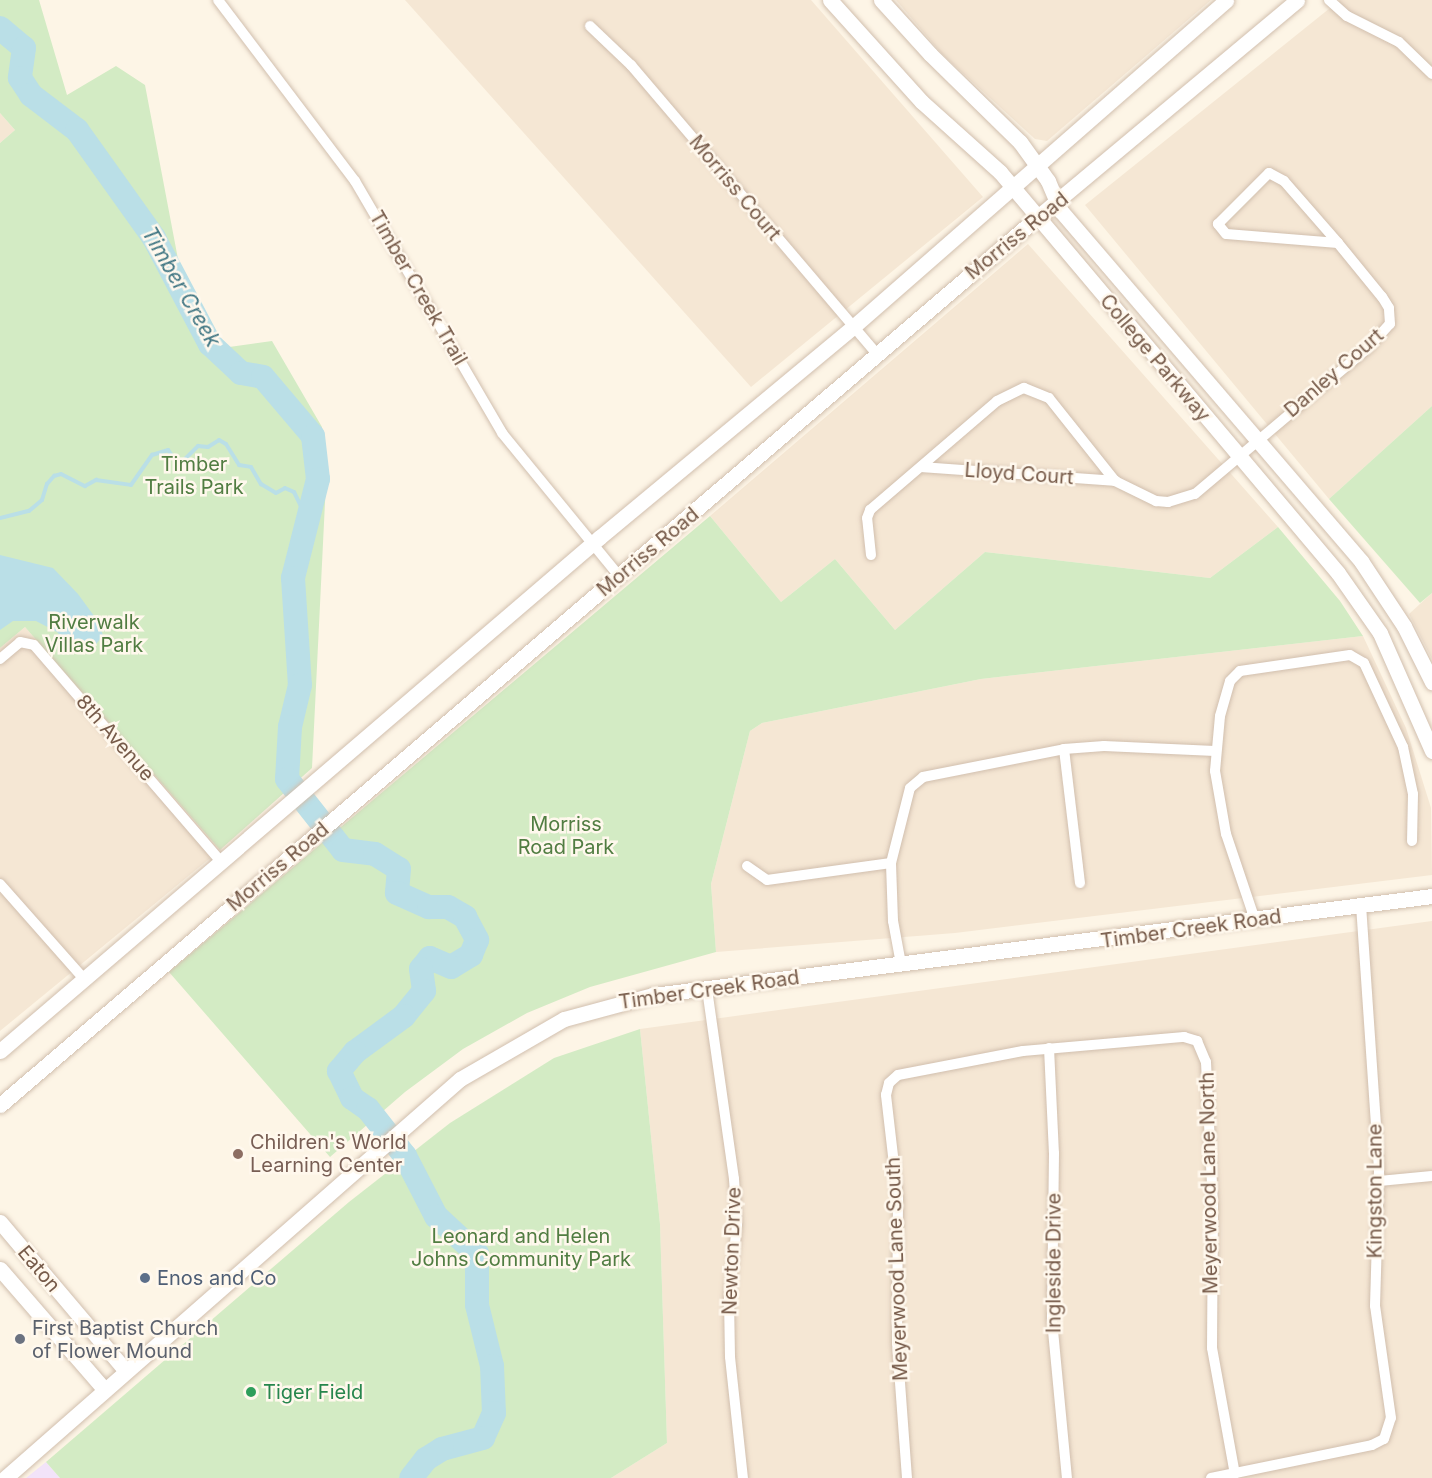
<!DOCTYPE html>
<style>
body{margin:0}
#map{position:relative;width:1432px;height:1478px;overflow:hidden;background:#fdf5e6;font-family:Inter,sans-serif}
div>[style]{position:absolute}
.residential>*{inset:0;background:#f5e7d4}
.education>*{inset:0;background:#f2e3f9}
.green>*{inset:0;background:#d3ebc4}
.water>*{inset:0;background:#badfe7}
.stream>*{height:4px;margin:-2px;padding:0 2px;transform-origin:2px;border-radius:2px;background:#badfe7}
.river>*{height:24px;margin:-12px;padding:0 12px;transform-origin:12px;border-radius:12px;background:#badfe7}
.roads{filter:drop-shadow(0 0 2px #d1bfae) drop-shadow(0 0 2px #d1bfae)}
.street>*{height:10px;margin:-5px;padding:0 5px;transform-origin:5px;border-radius:5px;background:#fff}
.secondary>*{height:15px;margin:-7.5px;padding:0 7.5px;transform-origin:7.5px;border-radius:7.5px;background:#fff}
.dots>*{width:16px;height:16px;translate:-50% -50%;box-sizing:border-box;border:3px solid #fff8ed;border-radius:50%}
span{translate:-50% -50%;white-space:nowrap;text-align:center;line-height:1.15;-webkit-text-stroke:5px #fff8ed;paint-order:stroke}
.street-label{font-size:20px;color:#775b4a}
.park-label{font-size:20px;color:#517d42}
.education-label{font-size:20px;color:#785e54}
.left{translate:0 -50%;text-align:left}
.service-label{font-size:20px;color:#4e5e75}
.worship-label{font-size:20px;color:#5b616d}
.leisure-label{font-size:20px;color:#27864d}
.water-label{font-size:21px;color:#407683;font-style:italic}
</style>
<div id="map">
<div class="residential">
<i style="clip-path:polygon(405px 0,811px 0,983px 197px,751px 387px)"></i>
<i style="clip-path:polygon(896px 0,1211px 0,1047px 141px,1035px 139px,942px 54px)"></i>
<i style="clip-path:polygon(1340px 0,1432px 0,1432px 406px,1329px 499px,1085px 205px)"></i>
<i style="clip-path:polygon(0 113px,15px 130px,0 143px)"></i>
<i style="clip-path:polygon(1028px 244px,1278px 527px,1210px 578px,985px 552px,895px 630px,835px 559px,781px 602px,710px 516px)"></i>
<i style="clip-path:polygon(1432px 593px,1432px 659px,1409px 614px)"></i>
<i style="clip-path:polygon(25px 627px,220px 850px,0 1031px,0 648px)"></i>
<i style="clip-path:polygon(1363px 636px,1406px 728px,1431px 808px,1432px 875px,955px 933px,716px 952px,711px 884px,750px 731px,762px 723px,981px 679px)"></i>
<i style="clip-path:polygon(1432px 921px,1432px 1478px,611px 1478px,667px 1443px,660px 1224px,640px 1029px)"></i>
</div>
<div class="education">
<i style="clip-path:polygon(46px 1462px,60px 1478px,26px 1478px)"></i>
</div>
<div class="green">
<i style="clip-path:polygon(0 0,39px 0,67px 95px,116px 66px,145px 85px,178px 259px,222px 348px,272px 341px,322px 427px,326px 482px,312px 768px,220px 850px,25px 627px,0 648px,0 143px,15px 130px,0 113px)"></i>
<i style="clip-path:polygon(1432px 406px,1432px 593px,1420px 603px,1329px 499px)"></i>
<i style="clip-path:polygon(710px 516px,781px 602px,835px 559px,895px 630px,985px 552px,1210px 578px,1278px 527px,1340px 601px,1363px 636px,981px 679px,762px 723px,750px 731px,711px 884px,716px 952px,590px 987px,527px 1013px,463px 1049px,405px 1092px,330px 1157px,169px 972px)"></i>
<i style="clip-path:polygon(640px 1029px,660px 1224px,667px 1443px,611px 1478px,60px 1478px,46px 1462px,349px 1202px,450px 1123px,554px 1058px)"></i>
</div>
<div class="water">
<i style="clip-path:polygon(0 555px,53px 568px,78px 594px,97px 620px,103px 635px,94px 647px,82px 650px,70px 645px,57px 632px,36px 621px,13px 621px,0 630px)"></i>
</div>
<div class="stream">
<i style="left:0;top:518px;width:30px;rotate:-14deg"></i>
<i style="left:29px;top:511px;width:17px;rotate:-40deg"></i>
<i style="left:42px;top:500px;width:17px;rotate:-73deg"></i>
<i style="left:47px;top:484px;width:11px;rotate:-49deg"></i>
<i style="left:54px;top:476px;width:7px;rotate:-16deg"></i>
<i style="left:61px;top:474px;width:27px;rotate:27deg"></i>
<i style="left:85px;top:486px;width:13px;rotate:-29deg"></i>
<i style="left:96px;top:480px;width:35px;rotate:8deg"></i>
<i style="left:131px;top:485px;width:37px;rotate:-55deg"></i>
<i style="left:152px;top:455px;width:17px;rotate:-17deg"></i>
<i style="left:168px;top:450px;width:19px;rotate:54deg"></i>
<i style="left:179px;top:465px;width:27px;rotate:-45deg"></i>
<i style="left:198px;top:446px;width:10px;rotate:6deg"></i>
<i style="left:208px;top:447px;width:13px;rotate:-32deg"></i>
<i style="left:219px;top:440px;width:8px;rotate:30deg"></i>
<i style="left:226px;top:444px;width:25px;rotate:58deg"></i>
<i style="left:239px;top:465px;width:12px;rotate:9deg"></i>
<i style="left:251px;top:467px;width:20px;rotate:60deg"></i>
<i style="left:261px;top:484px;width:17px;rotate:31deg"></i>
<i style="left:276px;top:493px;width:10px;rotate:-29deg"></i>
<i style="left:285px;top:488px;width:10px;rotate:24deg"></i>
<i style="left:294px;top:492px;width:28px;rotate:64deg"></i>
</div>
<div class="river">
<i style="left:0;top:28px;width:31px;rotate:40deg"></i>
<i style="left:24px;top:48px;width:30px;rotate:98deg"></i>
<i style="left:20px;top:78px;width:20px;rotate:57deg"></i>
<i style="left:31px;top:95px;width:58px;rotate:37.3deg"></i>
<i style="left:77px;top:130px;width:133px;rotate:54.5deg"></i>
<i style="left:154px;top:238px;width:120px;rotate:62.2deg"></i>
<i style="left:210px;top:344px;width:42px;rotate:43.1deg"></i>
<i style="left:241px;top:373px;width:22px;rotate:10deg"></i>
<i style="left:263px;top:377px;width:77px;rotate:49.7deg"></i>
<i style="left:313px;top:436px;width:43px;rotate:83.4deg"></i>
<i style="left:318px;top:479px;width:102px;rotate:104.2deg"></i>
<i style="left:293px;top:578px;width:107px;rotate:86.3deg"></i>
<i style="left:300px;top:685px;width:43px;rotate:103.4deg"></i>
<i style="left:290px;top:727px;width:52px;rotate:93.3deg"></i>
<i style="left:287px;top:779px;width:90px;rotate:51.7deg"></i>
<i style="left:343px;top:850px;width:32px;rotate:7deg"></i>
<i style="left:375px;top:854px;width:28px;rotate:32deg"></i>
<i style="left:399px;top:869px;width:24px;rotate:95deg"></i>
<i style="left:397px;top:893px;width:35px;rotate:24deg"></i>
<i style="left:429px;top:907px;width:19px"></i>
<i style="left:448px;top:907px;width:20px;rotate:30deg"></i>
<i style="left:465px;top:917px;width:26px;rotate:62deg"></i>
<i style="left:477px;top:940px;width:16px;rotate:112deg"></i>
<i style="left:471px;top:955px;width:23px;rotate:149deg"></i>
<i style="left:451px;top:967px;width:23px;rotate:-157deg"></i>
<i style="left:430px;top:958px;width:14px;rotate:129deg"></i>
<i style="left:421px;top:969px;width:22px;rotate:82deg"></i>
<i style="left:424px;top:991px;width:32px;rotate:129deg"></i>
<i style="left:404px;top:1016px;width:61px;rotate:143.7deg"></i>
<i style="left:355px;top:1052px;width:25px;rotate:130deg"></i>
<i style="left:339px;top:1071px;width:30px;rotate:64deg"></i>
<i style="left:352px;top:1098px;width:19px;rotate:35deg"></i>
<i style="left:368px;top:1109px;width:60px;rotate:51.8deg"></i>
<i style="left:405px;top:1156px;width:68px;rotate:62.7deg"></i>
<i style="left:436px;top:1216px;width:56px;rotate:42.8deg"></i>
<i style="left:477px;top:1254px;width:51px;rotate:90deg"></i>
<i style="left:477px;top:1305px;width:63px;rotate:76.2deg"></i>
<i style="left:492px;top:1366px;width:47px;rotate:87.6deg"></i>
<i style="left:494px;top:1413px;width:27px;rotate:114deg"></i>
<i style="left:483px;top:1438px;width:42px;rotate:165deg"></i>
<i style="left:442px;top:1449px;width:19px;rotate:148deg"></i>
<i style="left:426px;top:1459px;width:24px;rotate:128deg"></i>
</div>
<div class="roads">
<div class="street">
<i style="left:218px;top:0;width:227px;rotate:52.9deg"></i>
<i style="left:355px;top:181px;width:292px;rotate:59.7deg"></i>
<i style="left:502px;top:433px;width:185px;rotate:50.7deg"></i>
<i style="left:1329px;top:0;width:24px;rotate:42deg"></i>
<i style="left:1347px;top:16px;width:58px;rotate:26.6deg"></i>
<i style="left:1399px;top:42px;width:46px;rotate:44.1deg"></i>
<i style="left:590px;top:26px;width:57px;rotate:43.6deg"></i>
<i style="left:631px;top:65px;width:380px;rotate:49.6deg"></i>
<i style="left:1269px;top:173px;width:17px;rotate:28deg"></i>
<i style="left:1284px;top:181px;width:82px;rotate:48.9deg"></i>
<i style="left:1338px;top:243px;width:112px;rotate:-175.4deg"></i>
<i style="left:1226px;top:234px;width:13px;rotate:-129deg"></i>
<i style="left:1218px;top:224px;width:72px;rotate:-45deg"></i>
<i style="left:922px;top:467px;width:194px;rotate:4.1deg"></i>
<i style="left:871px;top:555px;width:37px;rotate:-96deg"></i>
<i style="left:867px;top:518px;width:9px;rotate:-69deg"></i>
<i style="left:870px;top:510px;width:167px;rotate:-40.6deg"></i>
<i style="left:997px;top:401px;width:30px;rotate:-26deg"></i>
<i style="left:1024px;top:388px;width:27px;rotate:22deg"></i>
<i style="left:1049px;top:398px;width:106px;rotate:51.5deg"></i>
<i style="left:1115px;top:481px;width:46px;rotate:26deg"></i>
<i style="left:1156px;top:501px;width:12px;rotate:5deg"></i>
<i style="left:1168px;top:502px;width:28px;rotate:-17deg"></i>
<i style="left:1195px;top:494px;width:228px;rotate:-40.2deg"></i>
<i style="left:1369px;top:347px;width:31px;rotate:-48deg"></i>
<i style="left:1390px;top:324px;width:16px;rotate:-94deg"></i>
<i style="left:1389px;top:308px;width:13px;rotate:-122deg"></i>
<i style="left:1382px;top:297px;width:70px;rotate:-129.2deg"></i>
<i style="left:0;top:659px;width:26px;rotate:-40deg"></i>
<i style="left:20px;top:642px;width:14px;rotate:12deg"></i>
<i style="left:34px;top:645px;width:288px;rotate:49.2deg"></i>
<i style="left:1064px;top:749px;width:135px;rotate:83.2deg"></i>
<i style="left:747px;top:866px;width:24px;rotate:35deg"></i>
<i style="left:767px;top:880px;width:125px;rotate:-7.8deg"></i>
<i style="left:0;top:884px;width:128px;rotate:48.5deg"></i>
<i style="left:1255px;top:920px;width:91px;rotate:-108.6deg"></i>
<i style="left:1226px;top:834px;width:64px;rotate:-99.9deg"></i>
<i style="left:1215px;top:771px;width:55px;rotate:-84.8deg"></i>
<i style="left:1220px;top:716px;width:36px;rotate:-74deg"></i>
<i style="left:1230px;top:681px;width:14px;rotate:-45deg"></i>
<i style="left:1240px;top:671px;width:111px;rotate:-8.3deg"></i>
<i style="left:1350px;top:655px;width:16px;rotate:30deg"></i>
<i style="left:1364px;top:663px;width:93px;rotate:65.1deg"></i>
<i style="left:1403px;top:747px;width:48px;rotate:78deg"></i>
<i style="left:1413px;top:794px;width:47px;rotate:91.2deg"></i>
<i style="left:901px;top:964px;width:44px;rotate:-100.5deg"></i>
<i style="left:893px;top:921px;width:58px;rotate:-92deg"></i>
<i style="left:891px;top:863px;width:77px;rotate:-75.8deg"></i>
<i style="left:910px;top:788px;width:17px;rotate:-40deg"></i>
<i style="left:923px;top:777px;width:144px;rotate:-11.2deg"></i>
<i style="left:1064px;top:749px;width:40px;rotate:-4.3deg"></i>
<i style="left:1104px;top:746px;width:111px;rotate:2.6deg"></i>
<i style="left:707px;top:989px;width:192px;rotate:81.9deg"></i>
<i style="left:734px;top:1179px;width:46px;rotate:86.3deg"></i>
<i style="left:737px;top:1225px;width:74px;rotate:96.2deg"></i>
<i style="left:729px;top:1299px;width:58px;rotate:89deg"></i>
<i style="left:730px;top:1357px;width:122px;rotate:83.9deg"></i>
<i style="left:1049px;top:1048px;width:105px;rotate:87.3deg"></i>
<i style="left:1054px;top:1153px;width:167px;rotate:90.7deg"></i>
<i style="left:1052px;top:1320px;width:159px;rotate:84.6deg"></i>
<i style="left:1379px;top:1181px;width:53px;rotate:-5.4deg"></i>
<i style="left:907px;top:1478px;width:135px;rotate:-94.2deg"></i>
<i style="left:897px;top:1343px;width:144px;rotate:-89.6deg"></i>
<i style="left:898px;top:1199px;width:105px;rotate:-96.6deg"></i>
<i style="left:886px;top:1095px;width:12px;rotate:-76deg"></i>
<i style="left:889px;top:1083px;width:12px;rotate:-42deg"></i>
<i style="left:898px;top:1075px;width:127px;rotate:-10.9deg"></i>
<i style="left:1023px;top:1051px;width:162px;rotate:-5deg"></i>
<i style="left:1184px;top:1037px;width:14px;rotate:17deg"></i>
<i style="left:1197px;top:1041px;width:23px;rotate:67deg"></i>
<i style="left:1206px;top:1062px;width:144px;rotate:87.2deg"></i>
<i style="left:1213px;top:1206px;width:142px;rotate:90.4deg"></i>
<i style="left:1212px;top:1348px;width:128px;rotate:79.7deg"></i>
<i style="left:1211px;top:1478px;width:164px;rotate:-11.6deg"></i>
<i style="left:1372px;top:1445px;width:13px;rotate:-27deg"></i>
<i style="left:1384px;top:1439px;width:22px;rotate:-72deg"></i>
<i style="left:1391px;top:1418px;width:113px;rotate:-98.1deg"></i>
<i style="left:1375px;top:1306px;width:137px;rotate:-88.3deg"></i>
<i style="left:1379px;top:1169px;width:264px;rotate:-93.9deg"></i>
</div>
<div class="secondary">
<i style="left:830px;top:0;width:137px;rotate:48deg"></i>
<i style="left:922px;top:102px;width:105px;rotate:41.9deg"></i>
<i style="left:1000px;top:172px;width:524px;rotate:49.87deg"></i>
<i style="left:1338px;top:573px;width:73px;rotate:55deg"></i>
<i style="left:1380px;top:633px;width:129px;rotate:66.2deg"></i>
<i style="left:881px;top:0;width:73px;rotate:47.8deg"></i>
<i style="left:930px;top:54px;width:126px;rotate:44.4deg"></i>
<i style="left:1020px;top:142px;width:48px;rotate:54.3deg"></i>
<i style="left:1048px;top:181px;width:33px;rotate:67deg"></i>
<i style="left:1061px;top:211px;width:461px;rotate:49.4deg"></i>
<i style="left:1361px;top:561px;width:78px;rotate:56.5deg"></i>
<i style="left:1404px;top:626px;width:63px;rotate:63.4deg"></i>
<i style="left:0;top:1051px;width:790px;rotate:-40.59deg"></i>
<i style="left:600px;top:537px;width:329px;rotate:-39.7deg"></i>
<i style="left:853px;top:327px;width:496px;rotate:-41.2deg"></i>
<i style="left:0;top:1105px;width:1352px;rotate:-40.56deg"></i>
<i style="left:1027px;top:226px;width:352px;rotate:-39.9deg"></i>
<i style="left:0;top:1222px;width:194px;rotate:49.8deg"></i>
<i style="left:0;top:1269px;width:159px;rotate:49.1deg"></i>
<i style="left:5px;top:1478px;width:605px;rotate:-41.25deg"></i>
<i style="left:460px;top:1079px;width:120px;rotate:-30deg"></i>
<i style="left:564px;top:1019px;width:92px;rotate:-15.1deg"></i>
<i style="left:653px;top:995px;width:785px;rotate:-7.24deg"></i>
</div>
</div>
<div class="dots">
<i style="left:238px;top:1154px;background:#8d6e63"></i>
<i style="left:145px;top:1278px;background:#5c6f8a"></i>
<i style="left:20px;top:1339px;background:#6b7280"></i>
<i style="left:251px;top:1392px;background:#2e9e5b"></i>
</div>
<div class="street-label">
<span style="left:735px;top:188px;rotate:50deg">Morriss Court</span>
<span style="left:1017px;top:236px;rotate:-39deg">Morriss Road</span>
<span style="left:418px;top:288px;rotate:60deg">Timber Creek Trail</span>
<span style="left:1155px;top:358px;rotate:50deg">College Parkway</span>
<span style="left:1334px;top:373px;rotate:-41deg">Danley Court</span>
<span style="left:1019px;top:474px;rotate:4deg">Lloyd Court</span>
<span style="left:648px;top:552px;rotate:-40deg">Morriss Road</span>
<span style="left:115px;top:738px;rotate:49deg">8th Avenue</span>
<span style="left:278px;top:867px;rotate:-40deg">Morriss Road</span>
<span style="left:1191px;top:929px;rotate:-8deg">Timber Creek Road</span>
<span style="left:709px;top:990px;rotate:-8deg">Timber Creek Road</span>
<span style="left:1209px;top:1183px;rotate:-91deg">Meyerwood Lane North</span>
<span style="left:1375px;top:1191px;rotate:-90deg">Kingston Lane</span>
<span style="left:732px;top:1251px;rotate:-88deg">Newton Drive</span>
<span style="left:1054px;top:1263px;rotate:-90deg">Ingleside Drive</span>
<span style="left:39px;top:1269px;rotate:50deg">Eaton</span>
<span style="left:897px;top:1269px;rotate:-92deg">Meyerwood Lane South</span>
</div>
<div class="park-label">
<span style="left:194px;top:476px">Timber<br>Trails Park</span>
<span style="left:94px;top:634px">Riverwalk<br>Villas Park</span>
<span style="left:566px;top:836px">Morriss<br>Road Park</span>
<span style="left:521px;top:1248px">Leonard and Helen<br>Johns Community Park</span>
</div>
<div class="education-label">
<span class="left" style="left:250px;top:1154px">Children's World<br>Learning Center</span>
</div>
<div class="service-label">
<span class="left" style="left:157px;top:1278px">Enos and Co</span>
</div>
<div class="worship-label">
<span class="left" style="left:32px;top:1340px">First Baptist Church<br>of Flower Mound</span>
</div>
<div class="leisure-label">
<span class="left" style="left:263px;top:1392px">Tiger Field</span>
</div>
<div class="water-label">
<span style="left:181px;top:287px;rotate:60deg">Timber Creek</span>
</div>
</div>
